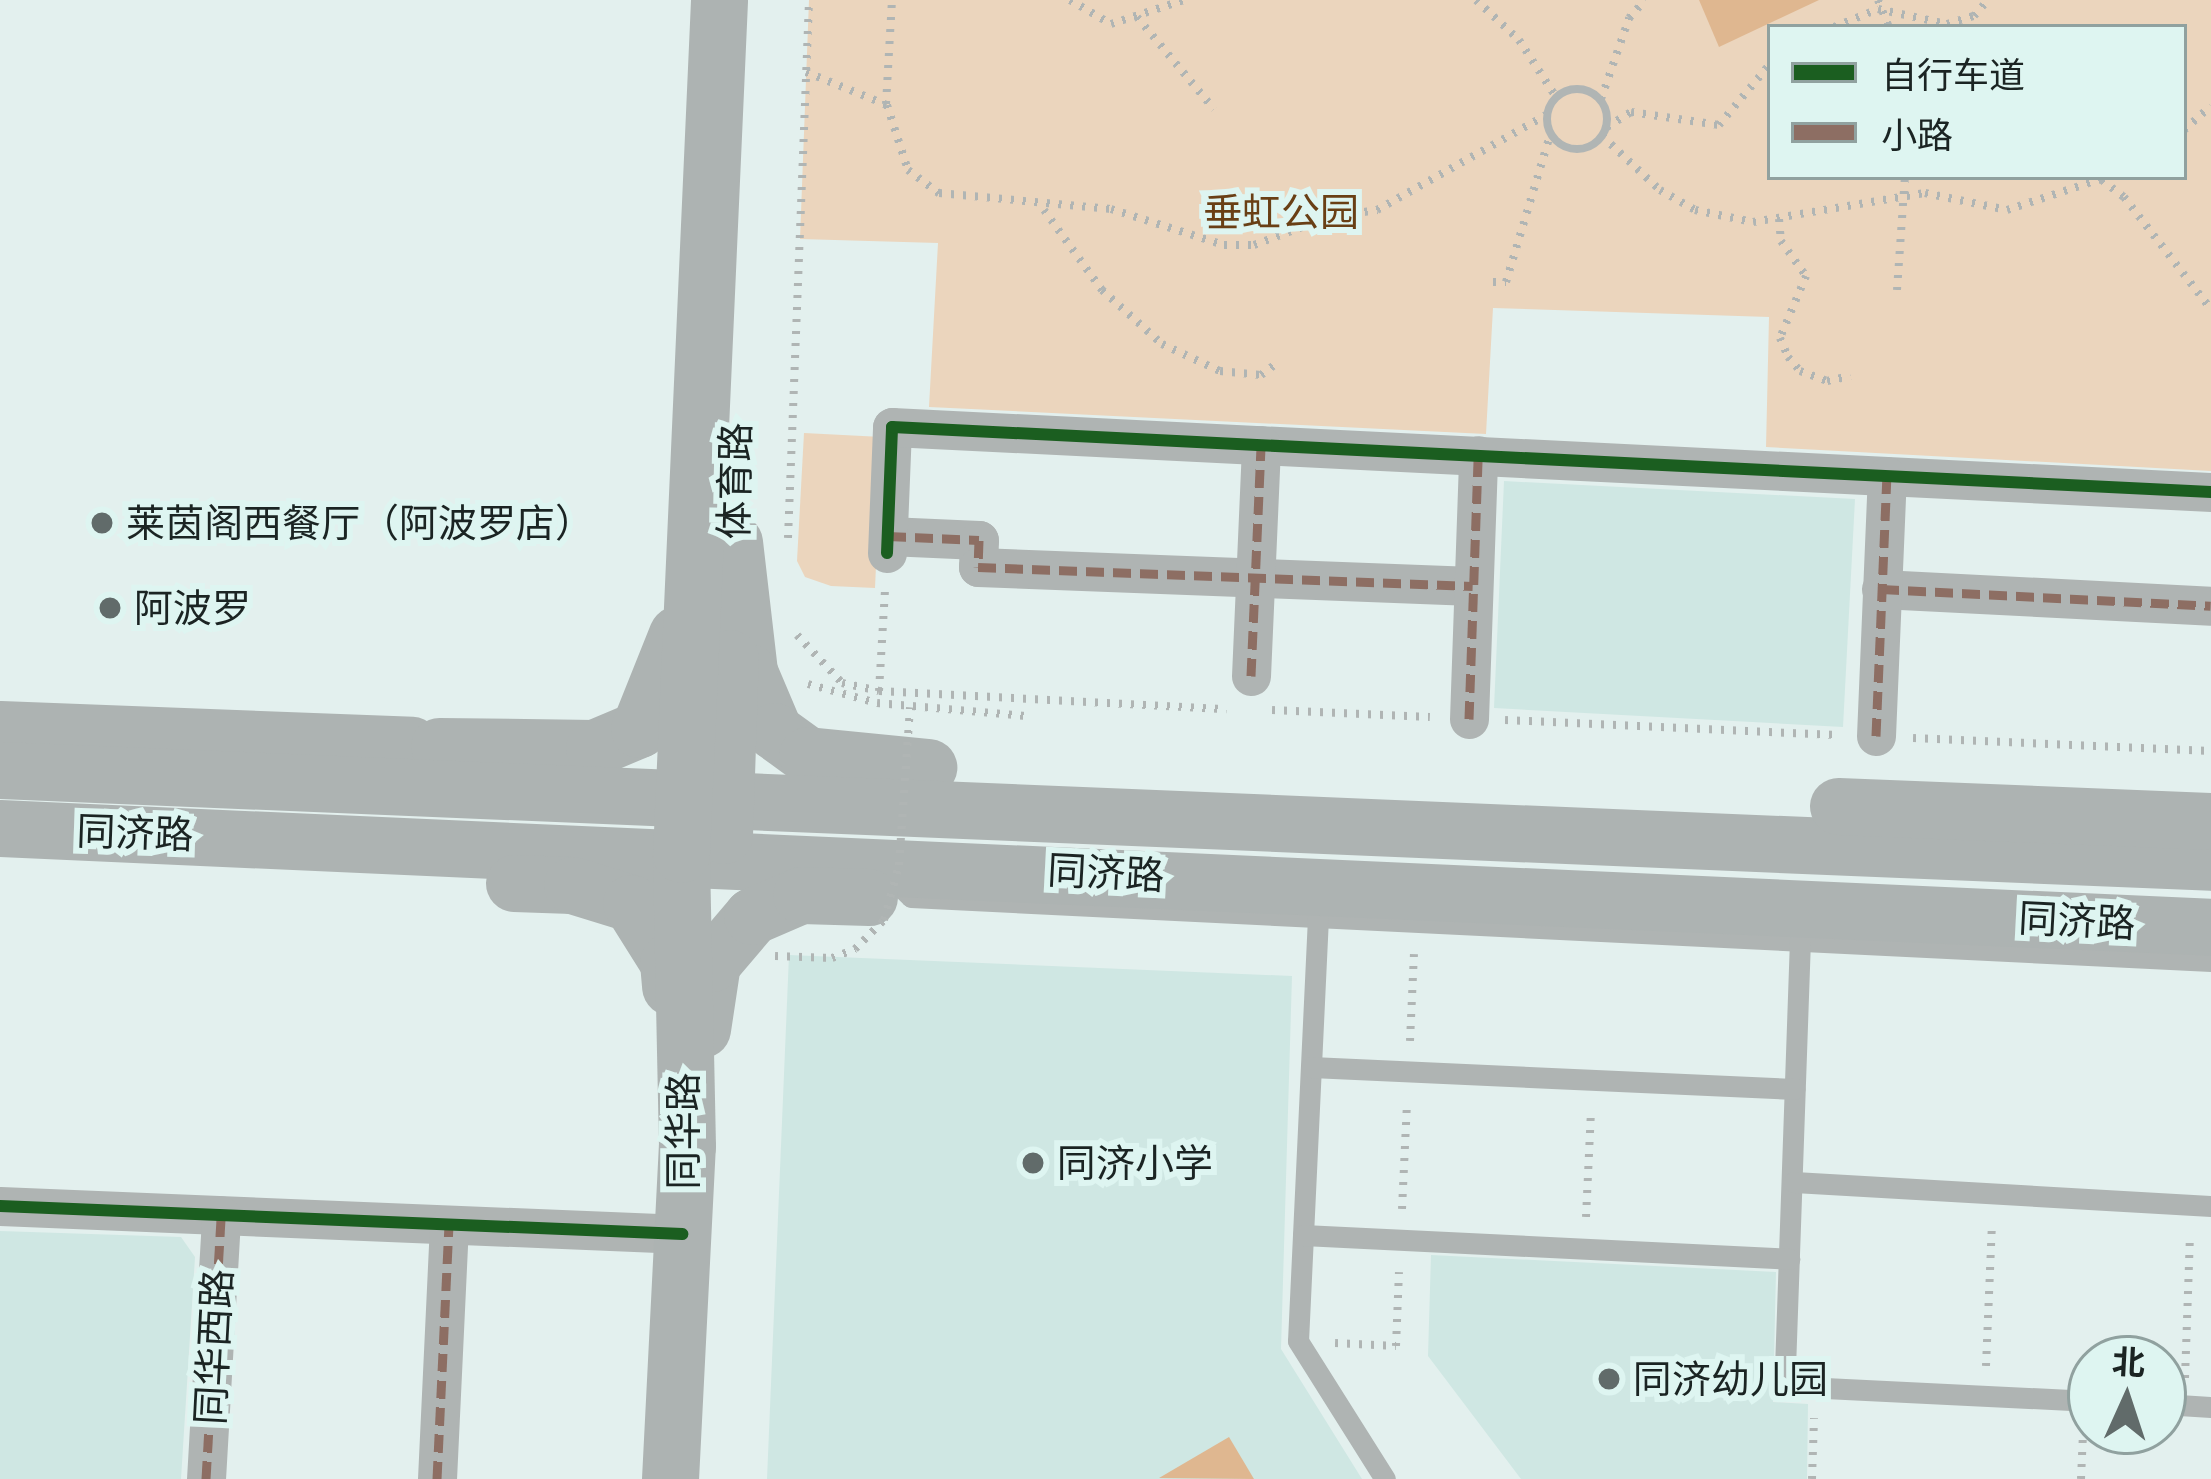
<!DOCTYPE html>
<meta charset="utf-8">
<style>
body{margin:0}
#map{position:relative;width:2211px;height:1479px;overflow:hidden;background:#e3f0ee;font-family:Montserrat,"Noto Sans SC",sans-serif}
div>[style]{position:absolute}
.built>*{inset:0;background:#cfe7e3}
.green>*{inset:0;background:#ebd5bd}
.water>*{inset:0;background:#dfb790}
.path>*{height:8px;margin-top:-4px;transform-origin:0;background:repeating-linear-gradient(90deg,#b0b5b4 0 3px,transparent 0 12px)}
.path>.ring{margin:-4px;padding:0;box-sizing:content-box;background:none;border:8px solid #b0b5b4;border-radius:50%}
.lane>*{height:21px;margin:-10.5px;padding:0 10.5px;transform-origin:10.5px;border-radius:10.5px;background:#afb4b3}
.street>*{height:39px;margin:-19.5px;padding:0 19.5px;transform-origin:19.5px;border-radius:19.5px;background:#afb4b3}
.secondary>*{height:57px;margin:-28.5px;padding:0 28.5px;transform-origin:28.5px;border-radius:28.5px;background:#adb3b2}
.path-bridge>*{height:8px;margin-top:-4px;transform-origin:0;background:repeating-linear-gradient(90deg,#b0b5b4 0 3px,transparent 0 12px)}
.quiet>*{height:9px;margin-top:-4.5px;transform-origin:0;background:repeating-linear-gradient(90deg,#8d6e63 0 18px,transparent 0 27px)}
.cycleway>*{height:12px;margin:-6px;padding:0 6px;transform-origin:6px;border-radius:6px;background:#1b5e20}
.dots>*{width:33px;height:33px;translate:-50% -50%;box-sizing:border-box;border:6px solid #def5f1;border-radius:50%}
span{translate:-50% -50%;white-space:nowrap;text-align:center;line-height:1.15;-webkit-text-stroke:12px #def5f1;paint-order:stroke}
.park-label{font-size:39px;color:#693f15}
.street-label{font-size:39px;color:#1b2423}
.poi-label{font-size:39px;color:#1b2423}
.left{translate:0 -50%;text-align:left}
.legend{position:absolute;left:1767px;top:24px;width:420px;height:156px;box-sizing:border-box;background:#def5f1;border:3px solid #90a19f;margin:0;padding:15px 21px;list-style:none;font-size:36px;color:#1b2423}
.legend li{display:flex;align-items:center;gap:24px;height:60px}
.legend b{width:60px;border:3px solid #90a19f}
.north{position:absolute;left:2067px;top:1335px;width:120px;height:120px;box-sizing:border-box;background:#def5f1;border:3px solid #90a19f;border-radius:50%;rotate:3deg;font-size:33px;font-weight:700;line-height:48px;text-align:center;color:#1b2423}
.north::after{content:'';display:block;margin:auto;width:42px;height:54px;background:#616b6a;clip-path:polygon(50% 0,100% 100%,50% 72%,0 100%)}
</style>
<div id="map">
<div class="built">
<i style="clip-path:polygon(1504px 481px,1855px 499px,1843px 727px,1494px 708px)"></i>
<i style="clip-path:polygon(789px 955px,1292px 976px,1281px 1349px,1362px 1479px,767px 1479px)"></i>
<i style="clip-path:polygon(0 1231px,181px 1237px,195px 1257px,181px 1479px,0 1479px)"></i>
<i style="clip-path:polygon(1431px 1255px,1776px 1272px,1773px 1402px,1808px 1404px,1807px 1479px,1521px 1479px,1428px 1356px)"></i>
</div>
<div class="green">
<i style="clip-path:polygon(evenodd,809px 0,2211px 0,2211px 471px,1766px 447px,1769px 317px,1493px 308px,1486px 434px,929px 407px,938px 243px,800px 239px,809px 0,1770px 27px,2184px 27px,2184px 177px,1770px 177px,1770px 27px)"></i>
<i style="clip-path:polygon(804px 433px,882px 437px,875px 588px,831px 586px,805px 577px,797px 561px)"></i>
</div>
<div class="water">
<i style="clip-path:polygon(1699px 0,1819px 0,1719px 47px)"></i>
<i style="clip-path:polygon(1229px 1437px,1254px 1479px,1159px 1478px)"></i>
</div>
<div class="path">
<i style="left:1070px;top:0;width:48px;rotate:30.3deg"></i>
<i style="left:1111px;top:24px;width:77px;rotate:-18.2deg"></i>
<i style="left:1476px;top:0;width:59px;rotate:42.9deg"></i>
<i style="left:1519px;top:40px;width:68px;rotate:57deg"></i>
<i style="left:1878px;top:0;width:29px;rotate:68deg"></i>
<i style="left:1137px;top:17px;width:120px;rotate:50.1deg"></i>
<i style="left:1834px;top:27px;width:48px;rotate:-22.2deg"></i>
<i style="left:1878px;top:9px;width:71px;rotate:12.3deg"></i>
<i style="left:1947px;top:24px;width:28px;rotate:-17deg"></i>
<i style="left:1974px;top:16px;width:21px;rotate:-49deg"></i>
<i style="left:806px;top:72px;width:87px;rotate:22.2deg"></i>
<i style="left:887px;top:105px;width:68px;rotate:72.1deg"></i>
<i style="left:908px;top:170px;width:39px;rotate:37deg"></i>
<i style="left:939px;top:193px;width:173px;rotate:5.3deg"></i>
<i style="left:1111px;top:209px;width:119px;rotate:17.7deg"></i>
<i style="left:1224px;top:245px;width:30px"></i>
<i style="left:1254px;top:245px;width:80px;rotate:-20.5deg"></i>
<i style="left:1329px;top:217px;width:49px;rotate:-8.3deg"></i>
<i style="left:1377px;top:210px;width:196px;rotate:-29.3deg"></i>
<i class="ring" style="left:1547px;top:89px;width:52px;height:52px"></i>
<i style="left:1601px;top:99px;width:86px;rotate:-70.9deg"></i>
<i style="left:1629px;top:18px;width:24px;rotate:-48deg"></i>
<i style="left:886px;top:104px;width:104px;rotate:-86.7deg"></i>
<i style="left:1607px;top:127px;width:28px;rotate:-32deg"></i>
<i style="left:1631px;top:112px;width:89px;rotate:8.4deg"></i>
<i style="left:1719px;top:125px;width:80px;rotate:-50.1deg"></i>
<i style="left:2184px;top:130px;width:36px;rotate:-42deg"></i>
<i style="left:1602px;top:136px;width:79px;rotate:43deg"></i>
<i style="left:1660px;top:190px;width:40px;rotate:29.7deg"></i>
<i style="left:1695px;top:210px;width:59px;rotate:11.7deg"></i>
<i style="left:1753px;top:222px;width:174px;rotate:-9.6deg"></i>
<i style="left:1925px;top:193px;width:84px;rotate:11.7deg"></i>
<i style="left:2007px;top:210px;width:105px;rotate:-18.3deg"></i>
<i style="left:2102px;top:180px;width:28px;rotate:38deg"></i>
<i style="left:2124px;top:197px;width:142px;rotate:52.2deg"></i>
<i style="left:1044px;top:210px;width:99px;rotate:54.1deg"></i>
<i style="left:1102px;top:290px;width:81px;rotate:42deg"></i>
<i style="left:1162px;top:344px;width:64px;rotate:25deg"></i>
<i style="left:1220px;top:371px;width:41px;rotate:5.6deg"></i>
<i style="left:1261px;top:375px;width:20px;rotate:-37deg"></i>
<i style="left:1779px;top:219px;width:22px;rotate:85deg"></i>
<i style="left:1781px;top:241px;width:43px;rotate:54.5deg"></i>
<i style="left:1806px;top:276px;width:67px;rotate:112.8deg"></i>
<i style="left:1780px;top:338px;width:21px;rotate:67deg"></i>
<i style="left:1788px;top:357px;width:18px;rotate:49deg"></i>
<i style="left:1800px;top:371px;width:29px;rotate:20deg"></i>
<i style="left:1827px;top:381px;width:24px;rotate:-12deg"></i>
<i style="left:1493px;top:282px;width:13px"></i>
<i style="left:1506px;top:282px;width:153px;rotate:-73.3deg"></i>
<i style="left:1897px;top:290px;width:113px;rotate:-86deg"></i>
<i style="left:788px;top:538px;width:538px;rotate:-87.76deg"></i>
<i style="left:797px;top:635px;width:66px;rotate:46.8deg"></i>
<i style="left:842px;top:683px;width:38px;rotate:12deg"></i>
<i style="left:879px;top:691px;width:348px;rotate:3deg"></i>
<i style="left:808px;top:684px;width:72px;rotate:15.4deg"></i>
<i style="left:877px;top:703px;width:150px;rotate:5deg"></i>
<i style="left:879px;top:691px;width:100px;rotate:-86.6deg"></i>
<i style="left:1272px;top:710px;width:158px;rotate:2.5deg"></i>
<i style="left:1505px;top:720px;width:333px;rotate:2.6deg"></i>
<i style="left:1913px;top:738px;width:298px;rotate:2.5deg"></i>
<i style="left:1410px;top:1041px;width:87px;rotate:-87.4deg"></i>
<i style="left:1402px;top:1209px;width:105px;rotate:-87.3deg"></i>
<i style="left:1586px;top:1217px;width:105px;rotate:-87.3deg"></i>
<i style="left:1335px;top:1343px;width:61px;rotate:2.8deg"></i>
<i style="left:1396px;top:1346px;width:74px;rotate:-87.7deg"></i>
<i style="left:1986px;top:1366px;width:141px;rotate:-87.6deg"></i>
<i style="left:2185px;top:1378px;width:141px;rotate:-88deg"></i>
<i style="left:1812px;top:1479px;width:61px;rotate:-88.1deg"></i>
<i style="left:2081px;top:1479px;width:46px;rotate:-87.5deg"></i>
</div>
<div class="lane">
<i style="left:893px;top:879px;width:25px;rotate:45deg"></i>
<i style="left:911px;top:897px;width:1302px;rotate:2.82deg"></i>
<i style="left:1318px;top:917px;width:424px;rotate:92.7deg"></i>
<i style="left:1298px;top:1341px;width:163px;rotate:57.8deg"></i>
<i style="left:1800px;top:939px;width:447px;rotate:92deg"></i>
<i style="left:1784px;top:1386px;width:307px;rotate:2.8deg"></i>
<i style="left:1311px;top:1067px;width:484px;rotate:2.6deg"></i>
<i style="left:1794px;top:1182px;width:418px;rotate:3.3deg"></i>
<i style="left:1303px;top:1235px;width:487px;rotate:2.8deg"></i>
<i style="left:2163px;top:1404px;width:48px;rotate:3.6deg"></i>
</div>
<div class="street">
<i style="left:888px;top:536px;width:91px;rotate:2.5deg"></i>
<i style="left:979px;top:540px;width:27px;rotate:92deg"></i>
<i style="left:978px;top:567px;width:495px;rotate:2.2deg"></i>
<i style="left:887px;top:553px;width:126px;rotate:-87.7deg"></i>
<i style="left:892px;top:427px;width:1321px;rotate:2.82deg"></i>
<i style="left:1881px;top:589px;width:330px;rotate:2.9deg"></i>
<i style="left:1251px;top:676px;width:231px;rotate:-87.5deg"></i>
<i style="left:1469px;top:719px;width:264px;rotate:-88deg"></i>
<i style="left:1876px;top:736px;width:260px;rotate:-87.6deg"></i>
<i style="left:0;top:1206px;width:683px;rotate:2.35deg"></i>
<i style="left:206px;top:1479px;width:264px;rotate:-86.7deg"></i>
<i style="left:437px;top:1479px;width:254px;rotate:-87.3deg"></i>
</div>
<div class="secondary">
<i style="left:734px;top:542px;width:131px;rotate:83.4deg"></i>
<i style="left:749px;top:672px;width:64px;rotate:67deg"></i>
<i style="left:774px;top:731px;width:41px;rotate:36deg"></i>
<i style="left:807px;top:755px;width:122px;rotate:5.7deg"></i>
<i style="left:0;top:729px;width:412px;rotate:2.2deg"></i>
<i style="left:439px;top:746px;width:155px;rotate:0.7deg"></i>
<i style="left:594px;top:748px;width:49px;rotate:-22.9deg"></i>
<i style="left:639px;top:729px;width:102px;rotate:-68.2deg"></i>
<i style="left:0;top:770px;width:2213px;rotate:2.38deg"></i>
<i style="left:1838px;top:806px;width:373px;rotate:2.3deg"></i>
<i style="left:0;top:828px;width:2213px;rotate:2.56deg"></i>
<i style="left:724px;top:835px;width:177px;rotate:-88.1deg"></i>
<i style="left:514px;top:883px;width:58px;rotate:2deg"></i>
<i style="left:572px;top:885px;width:62px;rotate:17deg"></i>
<i style="left:631px;top:903px;width:70px;rotate:57.9deg"></i>
<i style="left:668px;top:962px;width:25px;rotate:85deg"></i>
<i style="left:702px;top:1029px;width:67px;rotate:-81.4deg"></i>
<i style="left:712px;top:963px;width:62px;rotate:-49.6deg"></i>
<i style="left:752px;top:916px;width:53px;rotate:-23.2deg"></i>
<i style="left:801px;top:895px;width:68px;rotate:1.7deg"></i>
<i style="left:670px;top:1479px;width:333px;rotate:-87.1deg"></i>
<i style="left:687px;top:1146px;width:292px;rotate:-91.2deg"></i>
<i style="left:681px;top:854px;width:855px;rotate:-87.45deg"></i>
</div>
<div class="path-bridge">
<i style="left:775px;top:956px;width:57px;rotate:2deg"></i>
<i style="left:832px;top:958px;width:25px;rotate:-21deg"></i>
<i style="left:855px;top:949px;width:41px;rotate:-45deg"></i>
<i style="left:884px;top:920px;width:57px;rotate:-74.7deg"></i>
<i style="left:899px;top:865px;width:158px;rotate:-86deg"></i>
</div>
<div class="quiet">
<i style="left:888px;top:536px;width:91px;rotate:2.5deg"></i>
<i style="left:979px;top:540px;width:27px;rotate:92deg"></i>
<i style="left:978px;top:567px;width:495px;rotate:2.2deg"></i>
<i style="left:1881px;top:589px;width:330px;rotate:2.9deg"></i>
<i style="left:1251px;top:676px;width:231px;rotate:-87.5deg"></i>
<i style="left:1469px;top:719px;width:264px;rotate:-88deg"></i>
<i style="left:1876px;top:736px;width:260px;rotate:-87.6deg"></i>
<i style="left:206px;top:1479px;width:264px;rotate:-86.7deg"></i>
<i style="left:437px;top:1479px;width:254px;rotate:-87.3deg"></i>
</div>
<div class="cycleway">
<i style="left:887px;top:553px;width:126px;rotate:-87.7deg"></i>
<i style="left:892px;top:427px;width:1321px;rotate:2.82deg"></i>
<i style="left:0;top:1206px;width:683px;rotate:2.35deg"></i>
</div>
<div class="dots">
<i style="left:102px;top:523px;background:#616b6a"></i>
<i style="left:110px;top:608px;background:#616b6a"></i>
<i style="left:1033px;top:1163px;background:#616b6a"></i>
<i style="left:1609px;top:1379px;background:#616b6a"></i>
</div>
<div class="park-label">
<span style="left:1281px;top:212px">垂虹公园</span>
</div>
<div class="street-label">
<span style="left:735px;top:481px;rotate:-89deg">体育路</span>
<span style="left:135px;top:833px;rotate:2deg">同济路</span>
<span style="left:1106px;top:873px;rotate:3deg">同济路</span>
<span style="left:2077px;top:921px;rotate:3deg">同济路</span>
<span style="left:683px;top:1131px;rotate:-90deg">同华路</span>
<span style="left:214px;top:1347px;rotate:-87deg">同华西路</span>
</div>
<div class="poi-label">
<span class="left" style="left:126px;top:523px">莱茵阁西餐厅（阿波罗店）</span>
<span class="left" style="left:134px;top:608px">阿波罗</span>
<span class="left" style="left:1057px;top:1163px">同济小学</span>
<span class="left" style="left:1633px;top:1379px">同济幼儿园</span>
</div>
<ul class="legend">
<li><b style="height:15px;background:#1b5e20"></b>自行车道</li>
<li><b style="height:15px;background:#8d6e63"></b>小路</li>
</ul>
<div class="north">北</div>
</div>
